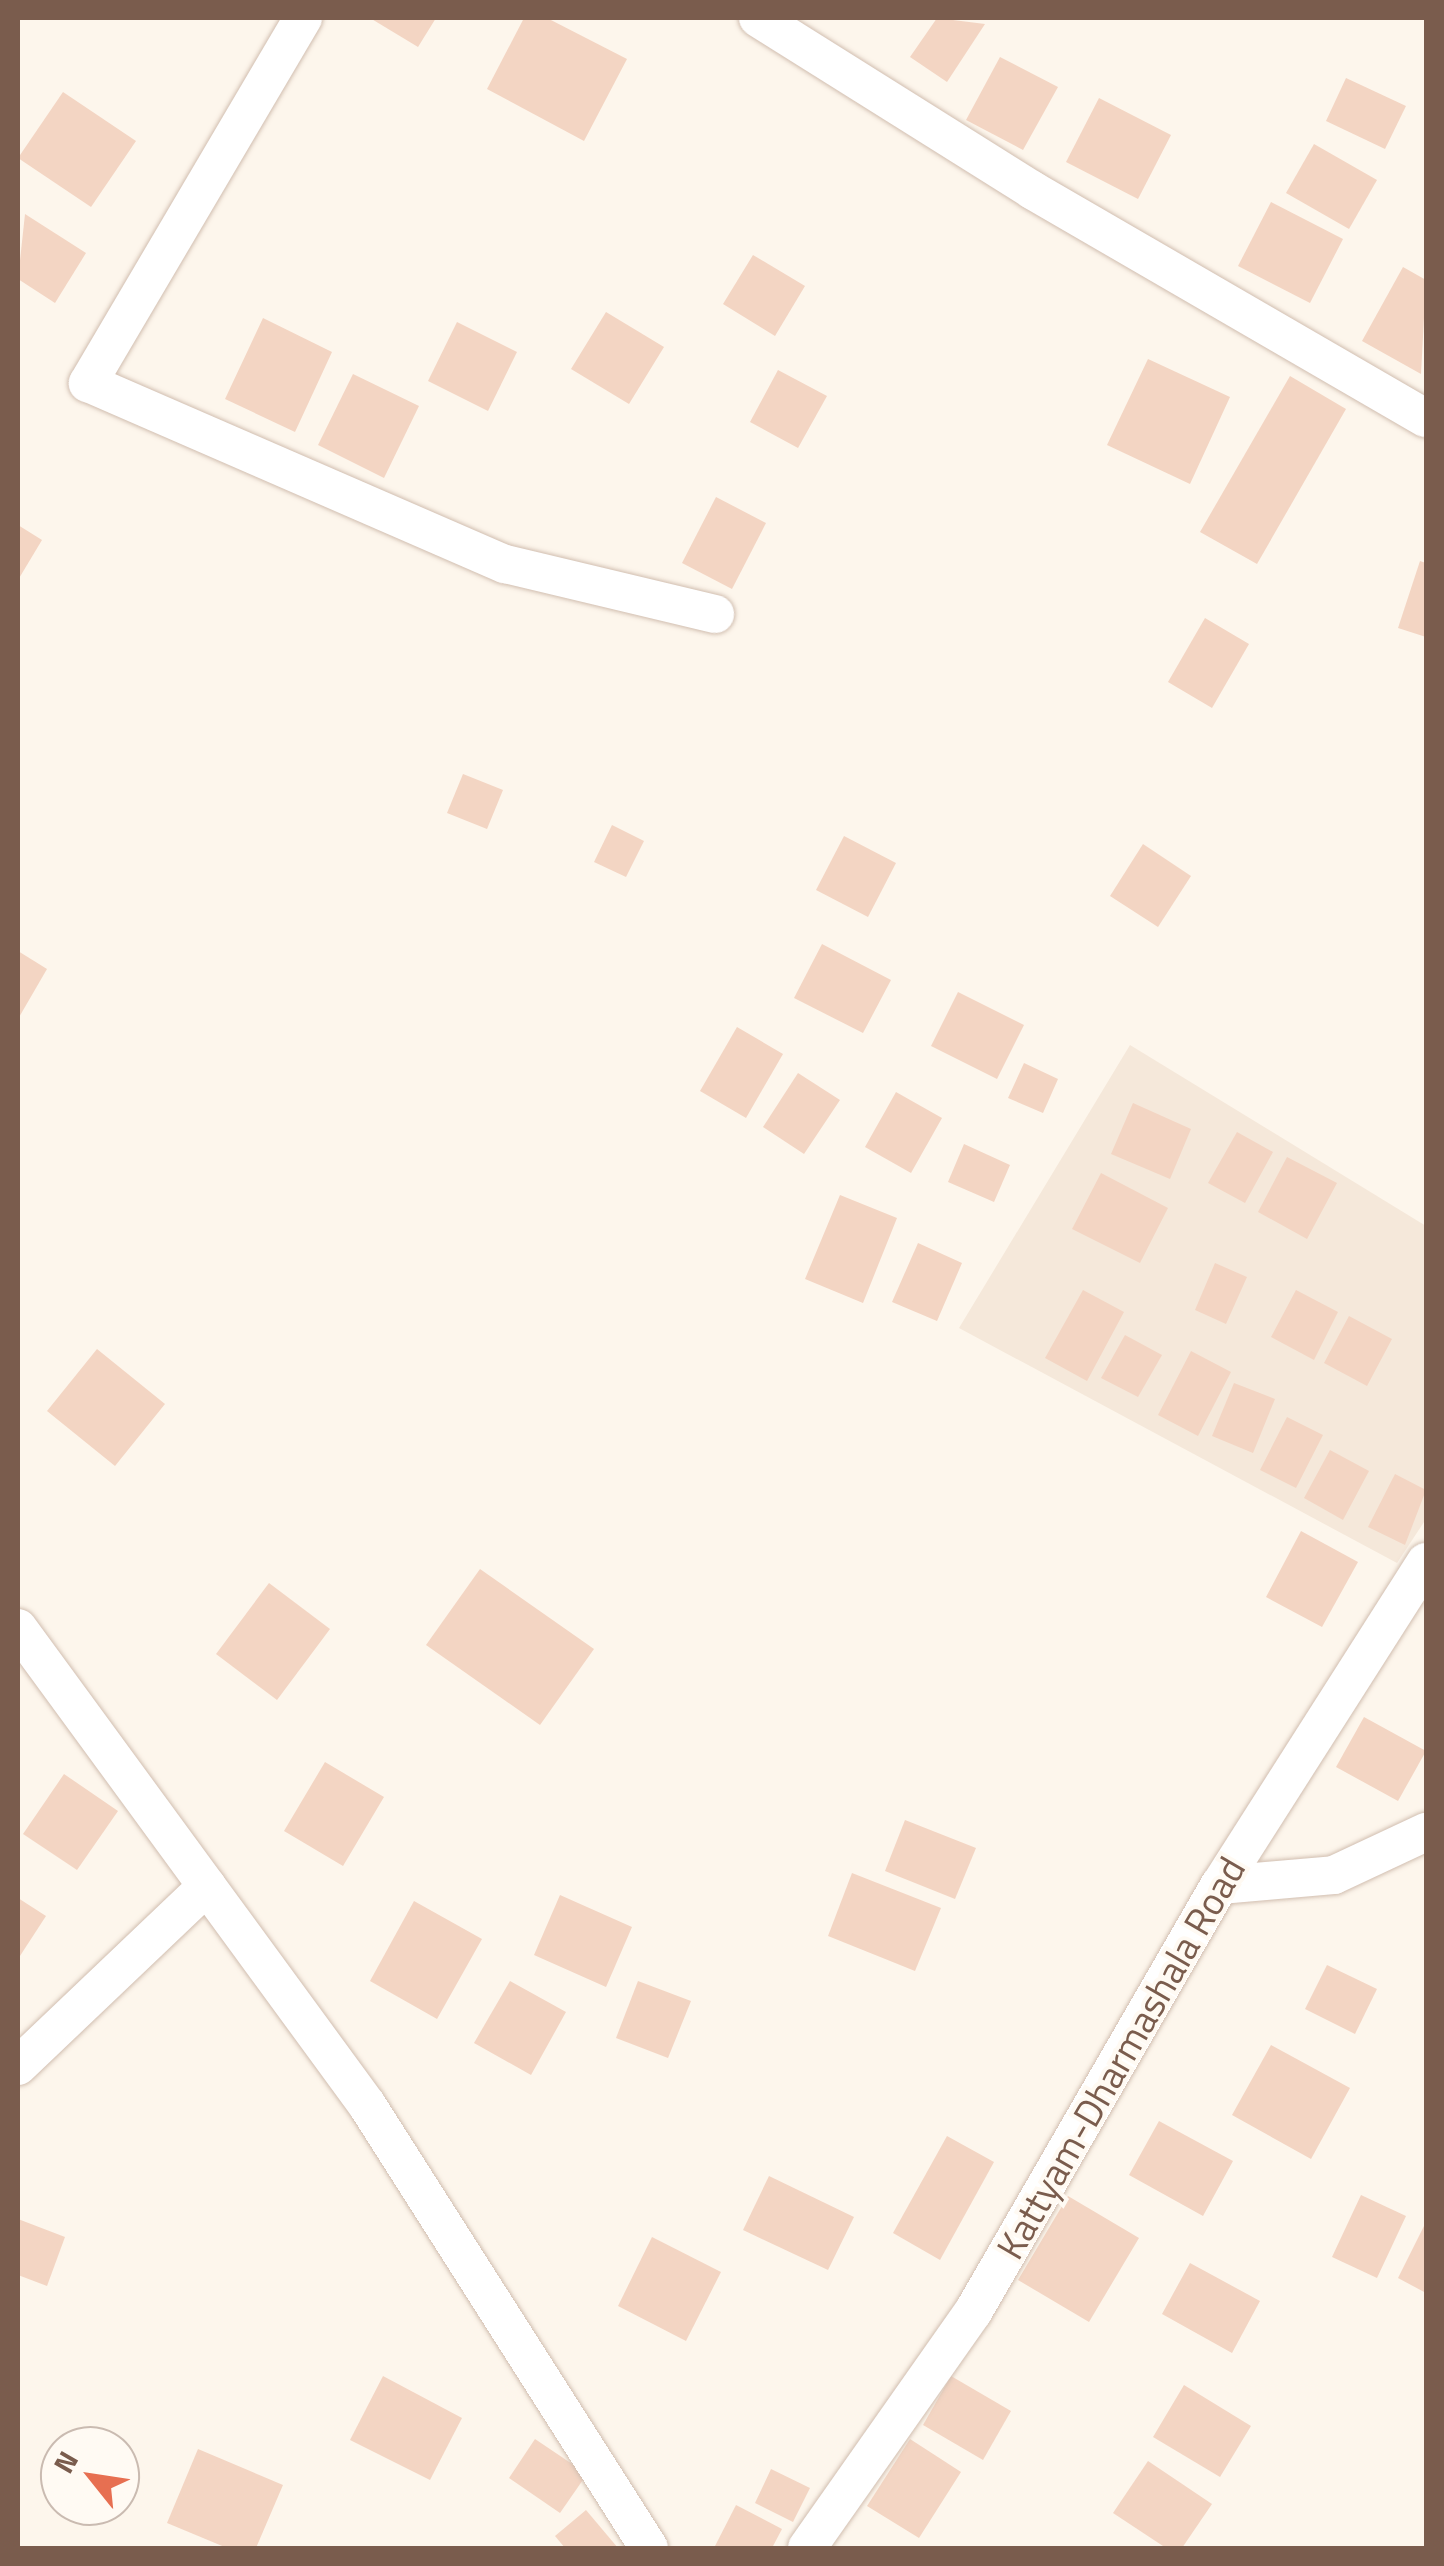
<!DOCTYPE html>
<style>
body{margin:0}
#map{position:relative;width:1444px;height:2566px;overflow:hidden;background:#fdf6ec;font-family:"Titillium Web",sans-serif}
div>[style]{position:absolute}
.residential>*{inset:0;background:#f5e8da}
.building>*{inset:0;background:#f3d5c3}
.roads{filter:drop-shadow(0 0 2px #d1beb0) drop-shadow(0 0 2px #d1beb0)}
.minor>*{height:38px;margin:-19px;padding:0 19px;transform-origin:19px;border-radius:19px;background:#fff}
span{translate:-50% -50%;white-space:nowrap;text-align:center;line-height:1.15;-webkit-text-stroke:8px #fffaf3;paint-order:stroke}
.street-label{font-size:38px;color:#7a5c4d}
.frame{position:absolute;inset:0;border:20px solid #7a5c4d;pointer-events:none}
.north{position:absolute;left:40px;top:2426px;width:100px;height:100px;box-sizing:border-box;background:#fffaf3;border:2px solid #cabbb1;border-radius:50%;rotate:300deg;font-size:28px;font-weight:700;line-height:40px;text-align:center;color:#7a5c4d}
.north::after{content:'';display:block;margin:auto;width:35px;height:45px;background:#e76f51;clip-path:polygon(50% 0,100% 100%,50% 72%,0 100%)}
</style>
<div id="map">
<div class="residential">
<i style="clip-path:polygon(1130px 1045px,1426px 1226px,1426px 1519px,1397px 1563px,959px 1328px)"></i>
</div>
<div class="building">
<i style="clip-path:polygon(370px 18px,436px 18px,418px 47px)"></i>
<i style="clip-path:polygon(524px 18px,547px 18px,627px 59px,584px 141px,487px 89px)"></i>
<i style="clip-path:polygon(937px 18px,985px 24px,947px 82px,910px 57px)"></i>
<i style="clip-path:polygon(1000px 57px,1058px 87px,1023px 150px,966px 120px)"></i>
<i style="clip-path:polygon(1346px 78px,1406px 106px,1385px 149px,1326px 121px)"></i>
<i style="clip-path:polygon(63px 92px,136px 141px,91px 207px,18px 158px)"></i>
<i style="clip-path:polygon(1099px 98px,1171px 135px,1138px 199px,1066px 162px)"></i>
<i style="clip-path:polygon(1314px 144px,1377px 180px,1349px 229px,1286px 193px)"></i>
<i style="clip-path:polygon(1271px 202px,1343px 239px,1310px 303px,1238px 266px)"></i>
<i style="clip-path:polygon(25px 214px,86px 253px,55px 303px,18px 279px)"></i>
<i style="clip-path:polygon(753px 255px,805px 286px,775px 336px,723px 304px)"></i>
<i style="clip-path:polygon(1403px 267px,1426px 280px,1421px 374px,1362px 341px)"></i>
<i style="clip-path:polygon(606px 312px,664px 347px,629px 404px,571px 369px)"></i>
<i style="clip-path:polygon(263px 318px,332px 352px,295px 432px,225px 399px)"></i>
<i style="clip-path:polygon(457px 322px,517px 352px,488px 411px,428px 381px)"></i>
<i style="clip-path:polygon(1148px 359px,1230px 397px,1190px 484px,1107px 445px)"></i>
<i style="clip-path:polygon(778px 370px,827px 396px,798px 448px,750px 422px)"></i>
<i style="clip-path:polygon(353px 374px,419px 406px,384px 478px,318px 445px)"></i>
<i style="clip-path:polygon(1290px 376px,1346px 409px,1257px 564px,1200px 532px)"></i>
<i style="clip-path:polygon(716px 497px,766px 523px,732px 589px,682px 563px)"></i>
<i style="clip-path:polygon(18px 525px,42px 540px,18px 580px)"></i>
<i style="clip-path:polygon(1420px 561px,1426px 563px,1426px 637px,1398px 628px)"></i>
<i style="clip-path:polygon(1205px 618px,1249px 644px,1212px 708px,1168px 682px)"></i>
<i style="clip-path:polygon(463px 774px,503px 790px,487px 829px,447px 813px)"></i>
<i style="clip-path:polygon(612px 825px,644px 841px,626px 877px,594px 862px)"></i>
<i style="clip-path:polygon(844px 836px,896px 863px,868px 917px,816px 890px)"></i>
<i style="clip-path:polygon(1143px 844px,1191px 876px,1158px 927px,1110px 896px)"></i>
<i style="clip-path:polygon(822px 944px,891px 980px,863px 1033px,794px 998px)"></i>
<i style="clip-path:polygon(18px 951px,47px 969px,18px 1019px)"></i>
<i style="clip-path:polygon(958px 992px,1024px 1025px,997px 1079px,931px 1046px)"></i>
<i style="clip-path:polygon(737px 1027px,783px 1054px,746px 1118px,700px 1091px)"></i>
<i style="clip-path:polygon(1024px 1063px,1058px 1079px,1043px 1113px,1008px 1098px)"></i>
<i style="clip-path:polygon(798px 1073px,840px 1100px,804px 1154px,763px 1127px)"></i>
<i style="clip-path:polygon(896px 1092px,942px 1118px,911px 1173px,865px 1147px)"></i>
<i style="clip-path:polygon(1133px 1103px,1191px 1129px,1170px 1179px,1111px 1154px)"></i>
<i style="clip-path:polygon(1237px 1132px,1273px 1152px,1245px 1203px,1208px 1183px)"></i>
<i style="clip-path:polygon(964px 1144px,1010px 1165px,994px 1202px,948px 1182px)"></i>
<i style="clip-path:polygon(1287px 1157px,1337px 1183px,1307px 1239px,1258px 1212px)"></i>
<i style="clip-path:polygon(1101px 1173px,1168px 1208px,1140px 1263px,1072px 1229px)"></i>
<i style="clip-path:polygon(840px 1195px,897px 1218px,863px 1303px,805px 1279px)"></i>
<i style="clip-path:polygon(918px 1243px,962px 1263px,937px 1321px,892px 1302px)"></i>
<i style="clip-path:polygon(1215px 1263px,1247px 1277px,1226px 1324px,1195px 1310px)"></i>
<i style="clip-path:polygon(1083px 1290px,1124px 1312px,1087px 1381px,1045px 1358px)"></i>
<i style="clip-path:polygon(1296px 1290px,1338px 1312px,1314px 1360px,1271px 1337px)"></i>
<i style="clip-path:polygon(1349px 1316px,1392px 1339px,1367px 1386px,1324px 1363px)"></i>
<i style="clip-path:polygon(1125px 1335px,1162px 1355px,1138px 1397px,1101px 1378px)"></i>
<i style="clip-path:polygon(97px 1349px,165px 1404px,115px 1466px,47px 1411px)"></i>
<i style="clip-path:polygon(1191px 1351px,1231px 1372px,1198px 1436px,1158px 1415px)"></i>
<i style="clip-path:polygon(1234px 1383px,1275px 1399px,1253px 1453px,1212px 1436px)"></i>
<i style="clip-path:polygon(1287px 1417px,1323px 1435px,1296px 1488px,1260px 1470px)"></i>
<i style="clip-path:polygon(1330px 1450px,1369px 1471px,1343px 1520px,1304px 1498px)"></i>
<i style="clip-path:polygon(1395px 1474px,1426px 1490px,1405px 1545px,1368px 1527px)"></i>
<i style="clip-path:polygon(1301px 1531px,1358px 1562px,1322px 1627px,1266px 1597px)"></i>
<i style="clip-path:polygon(480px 1569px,594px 1649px,540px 1725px,426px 1645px)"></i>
<i style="clip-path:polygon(269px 1583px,330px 1629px,277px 1700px,216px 1654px)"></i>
<i style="clip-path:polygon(1364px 1717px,1426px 1751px,1398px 1801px,1336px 1767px)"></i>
<i style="clip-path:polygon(325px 1762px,384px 1797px,343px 1866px,284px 1831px)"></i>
<i style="clip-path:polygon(64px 1774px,118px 1811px,77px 1870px,23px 1834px)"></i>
<i style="clip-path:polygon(905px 1820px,976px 1848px,955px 1899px,885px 1871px)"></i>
<i style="clip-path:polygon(852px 1873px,941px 1908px,915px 1971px,828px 1936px)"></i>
<i style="clip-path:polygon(560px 1895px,632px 1927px,606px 1987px,534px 1955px)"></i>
<i style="clip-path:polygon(18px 1898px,46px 1916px,18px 1959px)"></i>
<i style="clip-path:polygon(414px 1901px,482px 1939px,437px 2019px,370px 1981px)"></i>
<i style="clip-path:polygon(1327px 1965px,1377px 1989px,1355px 2034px,1305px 2009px)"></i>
<i style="clip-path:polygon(510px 1981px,566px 2012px,531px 2075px,474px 2043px)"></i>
<i style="clip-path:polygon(638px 1981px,691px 2001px,668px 2058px,616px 2038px)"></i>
<i style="clip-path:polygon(1271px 2045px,1350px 2088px,1311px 2159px,1232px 2115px)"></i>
<i style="clip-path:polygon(1159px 2121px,1233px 2161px,1203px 2216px,1129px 2175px)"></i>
<i style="clip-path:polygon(947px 2136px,994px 2162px,940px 2260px,893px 2233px)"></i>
<i style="clip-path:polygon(769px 2176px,854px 2217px,828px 2270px,743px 2230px)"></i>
<i style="clip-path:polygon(1361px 2195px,1406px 2216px,1377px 2278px,1332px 2257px)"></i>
<i style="clip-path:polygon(1068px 2196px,1139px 2238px,1089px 2322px,1018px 2280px)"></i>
<i style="clip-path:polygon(18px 2219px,65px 2237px,47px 2286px,18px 2275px)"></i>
<i style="clip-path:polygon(1426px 2222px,1426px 2293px,1398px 2278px)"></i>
<i style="clip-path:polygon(652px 2237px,721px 2272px,686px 2341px,618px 2306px)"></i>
<i style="clip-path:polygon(1190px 2263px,1260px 2301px,1232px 2353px,1162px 2314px)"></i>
<i style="clip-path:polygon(383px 2376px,462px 2418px,430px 2480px,350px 2440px)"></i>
<i style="clip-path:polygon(951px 2376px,1011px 2411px,983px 2460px,923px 2425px)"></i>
<i style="clip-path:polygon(1184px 2385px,1251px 2426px,1220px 2477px,1153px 2437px)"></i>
<i style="clip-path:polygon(535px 2439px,587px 2474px,560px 2513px,509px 2478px)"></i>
<i style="clip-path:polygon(910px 2439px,961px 2472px,919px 2538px,867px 2506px)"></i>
<i style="clip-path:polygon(198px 2449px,283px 2485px,256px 2548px,227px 2548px,167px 2523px)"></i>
<i style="clip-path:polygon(1148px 2461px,1212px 2504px,1182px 2548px,1166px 2548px,1113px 2513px)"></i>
<i style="clip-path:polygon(771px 2469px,810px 2488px,793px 2522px,755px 2503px)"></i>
<i style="clip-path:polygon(736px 2505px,782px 2529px,772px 2548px,714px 2548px)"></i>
<i style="clip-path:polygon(586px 2510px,618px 2548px,565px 2548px,555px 2536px)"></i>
</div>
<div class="roads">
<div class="minor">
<i style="left:303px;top:18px;width:424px;rotate:120.5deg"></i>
<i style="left:88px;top:383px;width:455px;rotate:23.5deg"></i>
<i style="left:505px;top:564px;width:216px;rotate:13.4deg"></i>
<i style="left:758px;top:18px;width:324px;rotate:32.1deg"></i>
<i style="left:1032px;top:190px;width:455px;rotate:30.1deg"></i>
<i style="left:18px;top:1628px;width:591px;rotate:53.81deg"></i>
<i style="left:367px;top:2105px;width:525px;rotate:57.52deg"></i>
<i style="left:1220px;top:1885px;width:114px;rotate:-5deg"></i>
<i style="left:1334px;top:1875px;width:102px;rotate:-25.1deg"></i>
<i style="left:18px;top:2066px;width:261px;rotate:-43.6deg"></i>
<i style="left:807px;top:2548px;width:289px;rotate:-54.9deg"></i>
<i style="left:973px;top:2312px;width:493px;rotate:-60deg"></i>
<i style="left:1220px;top:1885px;width:383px;rotate:-57.5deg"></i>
</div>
</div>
<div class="street-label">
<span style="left:1121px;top:2058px;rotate:-60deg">Kattyam-Dharmashala Road</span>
</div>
<div class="frame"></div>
<div class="north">N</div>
</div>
